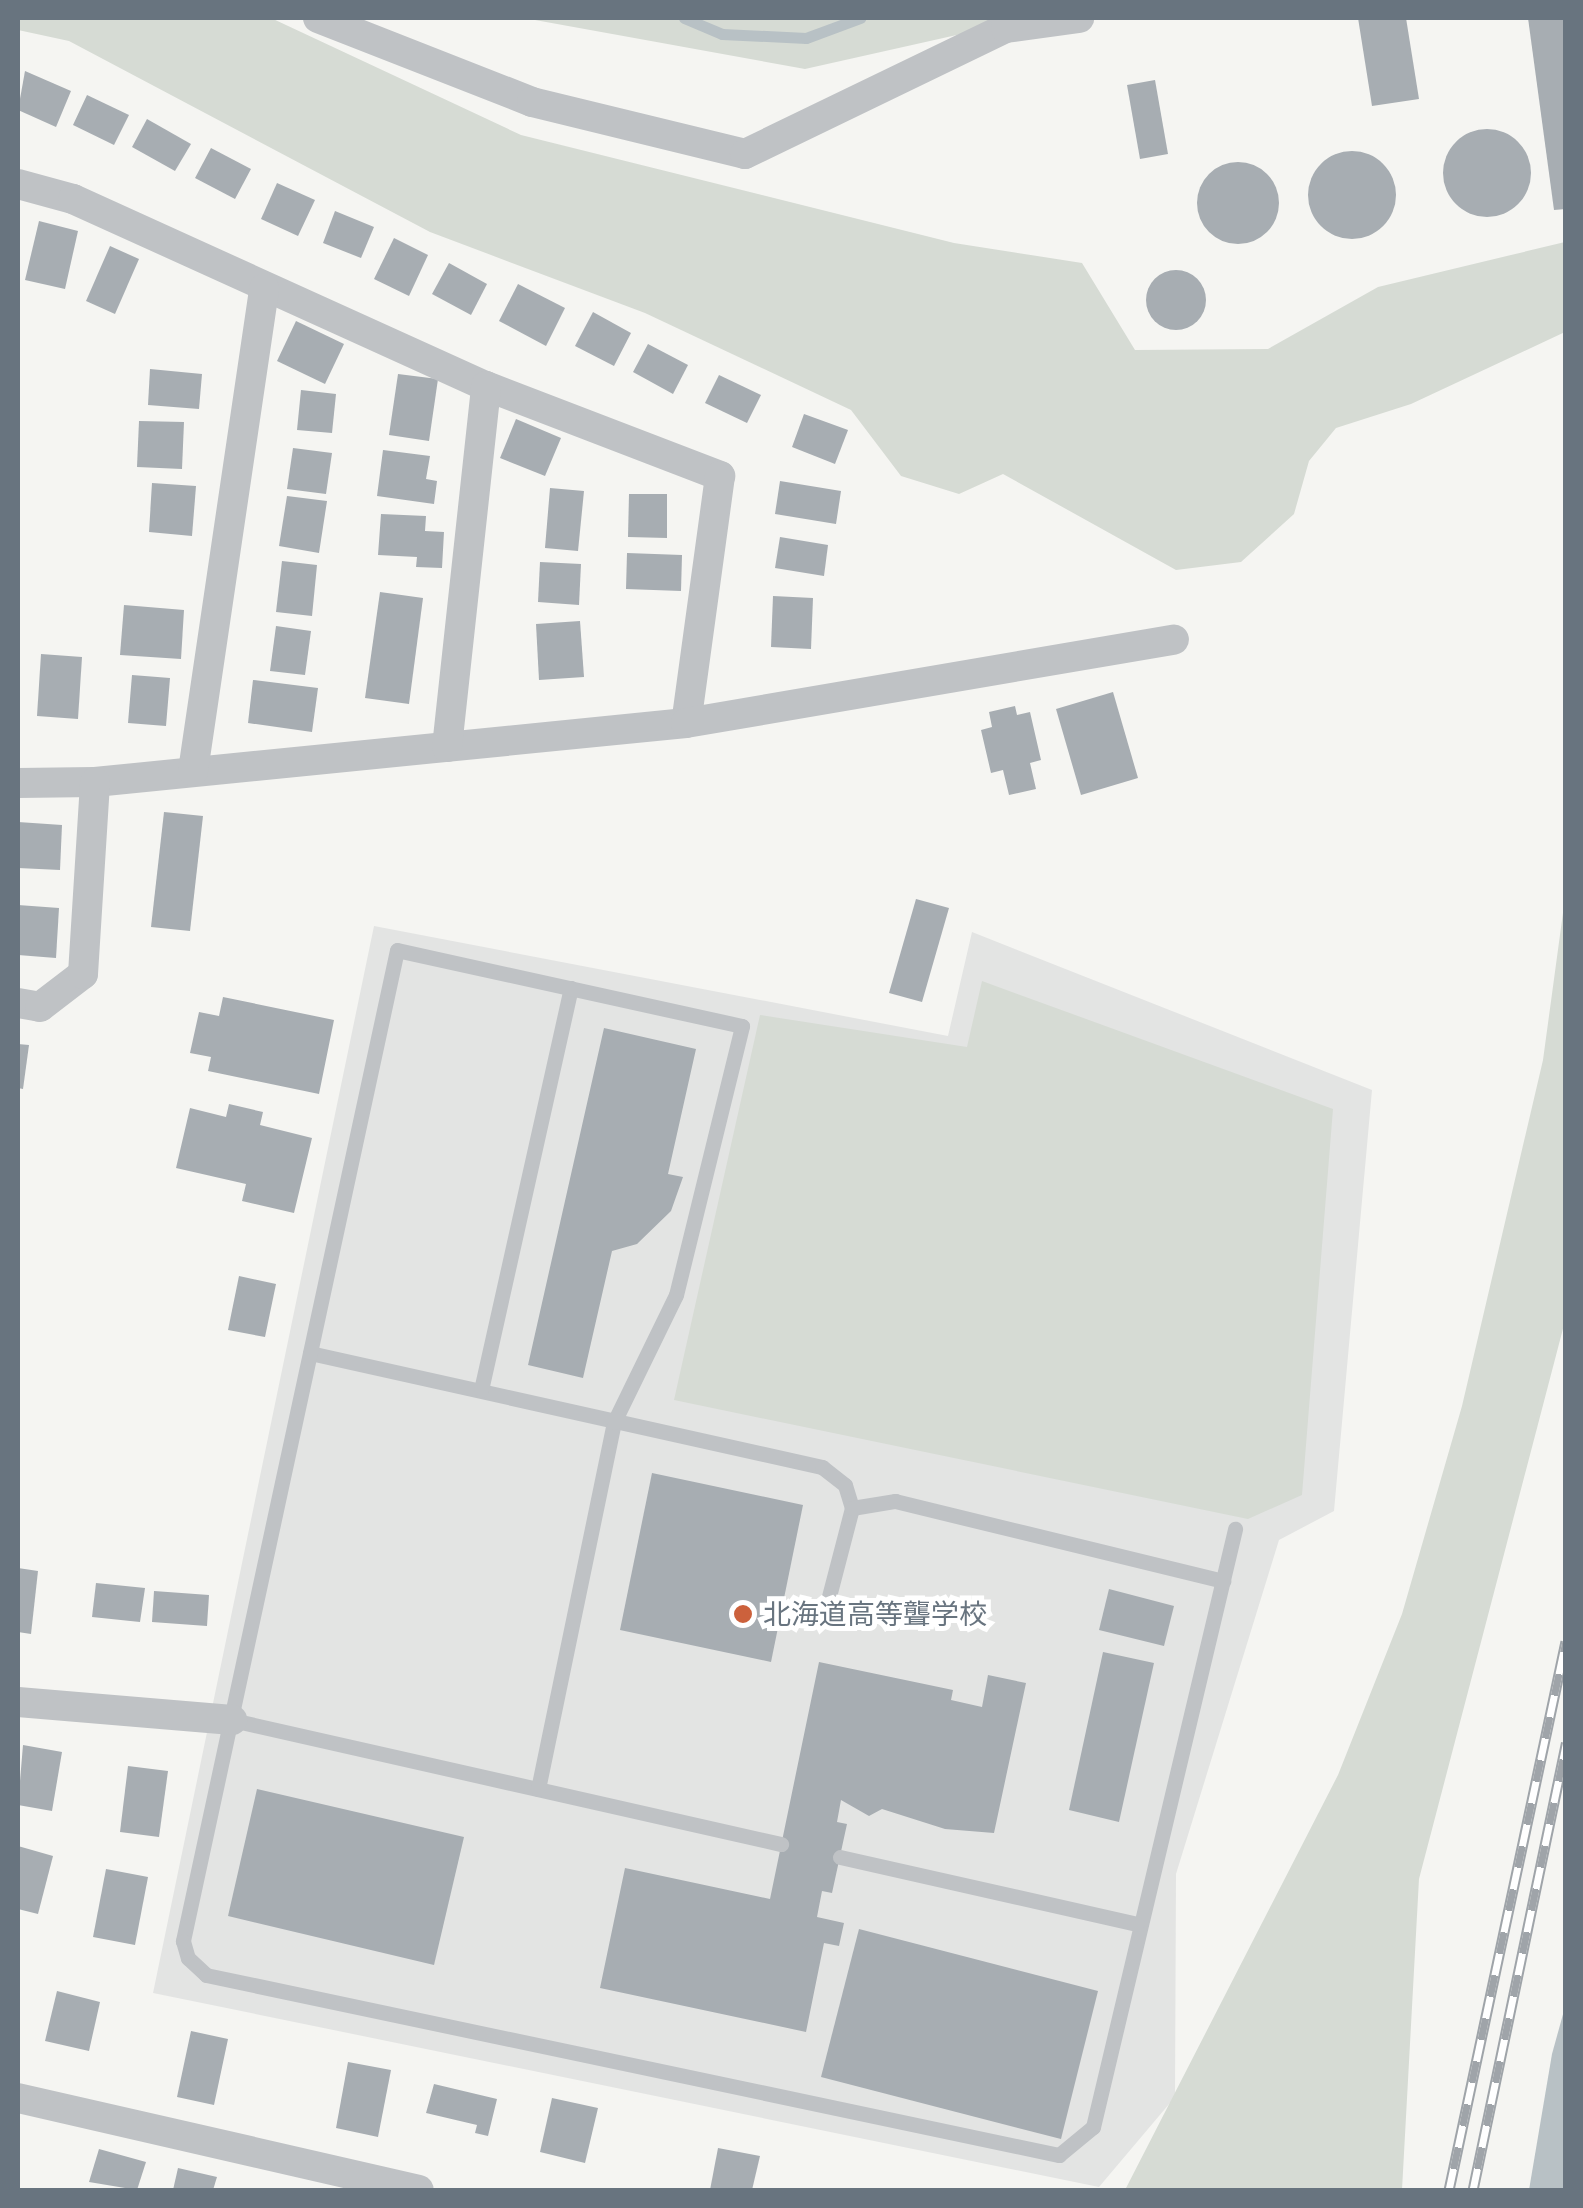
<!DOCTYPE html>
<meta charset="utf-8">
<style>
body{margin:0}
#map{position:relative;width:1583px;height:2208px;overflow:hidden;background:#f5f5f2;font-family:"Golos Text","Noto Sans JP",sans-serif}
div>[style]{position:absolute}
.built>*{inset:0;background:#e3e4e3}
.green>*{inset:0;background:#d6dbd4}
.water>*{inset:0;background:#b8c1c5}
.stream>*{height:11px;margin:-5.5px;padding:0 5.5px;transform-origin:5.5px;border-radius:5.5px;background:#b8c1c5}
.building>*{inset:0;background:#a7adb2}
.round{border-radius:50%}
.lane>*{height:15px;margin:-7.5px;padding:0 7.5px;transform-origin:7.5px;border-radius:7.5px;background:#bfc2c5}
.street>*{height:30px;margin:-15px;padding:0 15px;transform-origin:15px;border-radius:15px;background:#bfc2c5}
.rail>*{height:11px;margin-top:-5.5px;transform-origin:0;background:repeating-linear-gradient(90deg,#fff 0 22px,#9fa4a9 0 44px);box-sizing:border-box;border-block:2px solid #9fa4a9}
.dots>*{width:28px;height:28px;translate:-50% -50%;box-sizing:border-box;border:5px solid #fff;border-radius:50%}
span{translate:-50% -50%;white-space:nowrap;text-align:center;line-height:1.15;-webkit-text-stroke:10px #fff;paint-order:stroke}
.poi-label{font-size:28px;color:#68747f}
.left{translate:0 -50%;text-align:left}
.frame{position:absolute;inset:0;border:20px solid #68747f;pointer-events:none}
</style>
<div id="map">
<div class="built">
<i style="clip-path:polygon(374px 926px,948px 1036px,972px 932px,1372px 1090px,1334px 1511px,1279px 1540px,1176px 1874px,1175px 2097px,1099px 2187px,153px 1993px)"></i>
</div>
<div class="green">
<i style="clip-path:polygon(18px 18px,271px 18px,521px 135px,954px 243px,1082px 263px,1135px 350px,1268px 349px,1378px 287px,1565px 242px,1565px 332px,1411px 404px,1336px 428px,1309px 461px,1294px 514px,1241px 562px,1176px 570px,1003px 474px,959px 494px,901px 476px,851px 410px,645px 313px,430px 232px,69px 41px,18px 30px)"></i>
<i style="clip-path:polygon(524px 18px,1033px 18px,805px 69px)"></i>
<i style="clip-path:polygon(1565px 898px,1565px 1321px,1419px 1879px,1402px 2190px,1125px 2190px,1338px 1775px,1402px 1614px,1462px 1406px,1543px 1060px)"></i>
<i style="clip-path:polygon(982px 981px,1333px 1109px,1302px 1495px,1248px 1519px,674px 1400px,760px 1015px,967px 1047px)"></i>
</div>
<div class="water">
<i style="clip-path:polygon(1565px 2007px,1565px 2190px,1529px 2190px,1552px 2054px)"></i>
</div>
<div class="stream">
<i style="left:684px;top:18px;width:41px;rotate:22.8deg"></i>
<i style="left:722px;top:34px;width:84px;rotate:2.7deg"></i>
<i style="left:806px;top:38px;width:58px;rotate:-20.3deg"></i>
</div>
<div class="building">
<i style="clip-path:polygon(1358px 18px,1406px 18px,1419px 99px,1372px 106px)"></i>
<i style="clip-path:polygon(1528px 18px,1566px 18px,1566px 209px,1554px 210px)"></i>
<i style="clip-path:polygon(25px 71px,71px 91px,56px 127px,18px 110px)"></i>
<i style="clip-path:polygon(1155px 80px,1168px 154px,1140px 159px,1127px 85px)"></i>
<i style="clip-path:polygon(87px 95px,129px 115px,114px 145px,73px 125px)"></i>
<i style="clip-path:polygon(147px 119px,191px 144px,175px 171px,132px 147px)"></i>
<i class="round" style="left:1443px;top:129px;width:88px;height:88px"></i>
<i style="clip-path:polygon(211px 148px,251px 169px,235px 199px,195px 178px)"></i>
<i class="round" style="left:1308px;top:151px;width:88px;height:88px"></i>
<i class="round" style="left:1197px;top:162px;width:82px;height:82px"></i>
<i style="clip-path:polygon(277px 183px,315px 200px,298px 236px,261px 219px)"></i>
<i style="clip-path:polygon(335px 211px,374px 227px,361px 258px,323px 243px)"></i>
<i style="clip-path:polygon(39px 221px,78px 231px,65px 289px,25px 280px)"></i>
<i style="clip-path:polygon(394px 238px,428px 255px,409px 296px,374px 279px)"></i>
<i style="clip-path:polygon(110px 246px,139px 259px,115px 314px,86px 301px)"></i>
<i style="clip-path:polygon(449px 263px,487px 284px,471px 315px,432px 294px)"></i>
<i class="round" style="left:1146px;top:270px;width:60px;height:60px"></i>
<i style="clip-path:polygon(518px 284px,565px 308px,546px 346px,499px 321px)"></i>
<i style="clip-path:polygon(593px 312px,631px 333px,614px 366px,575px 346px)"></i>
<i style="clip-path:polygon(296px 321px,344px 344px,325px 384px,277px 361px)"></i>
<i style="clip-path:polygon(648px 344px,688px 365px,673px 394px,633px 372px)"></i>
<i style="clip-path:polygon(150px 369px,202px 374px,199px 409px,148px 405px)"></i>
<i style="clip-path:polygon(398px 374px,438px 379px,429px 441px,389px 435px)"></i>
<i style="clip-path:polygon(719px 375px,761px 395px,747px 423px,705px 403px)"></i>
<i style="clip-path:polygon(301px 390px,336px 394px,332px 433px,297px 430px)"></i>
<i style="clip-path:polygon(804px 414px,848px 430px,835px 464px,792px 447px)"></i>
<i style="clip-path:polygon(516px 419px,561px 438px,545px 476px,500px 458px)"></i>
<i style="clip-path:polygon(139px 421px,184px 422px,182px 469px,137px 467px)"></i>
<i style="clip-path:polygon(293px 448px,332px 453px,326px 494px,287px 489px)"></i>
<i style="clip-path:polygon(383px 450px,430px 456px,426px 479px,437px 481px,434px 504px,377px 496px)"></i>
<i style="clip-path:polygon(780px 481px,841px 491px,836px 524px,775px 514px)"></i>
<i style="clip-path:polygon(152px 483px,196px 486px,192px 536px,149px 532px)"></i>
<i style="clip-path:polygon(550px 488px,584px 491px,578px 551px,545px 548px)"></i>
<i style="clip-path:polygon(629px 494px,667px 494px,667px 538px,628px 537px)"></i>
<i style="clip-path:polygon(287px 496px,327px 501px,319px 553px,279px 546px)"></i>
<i style="clip-path:polygon(381px 514px,426px 516px,425px 531px,444px 532px,442px 568px,416px 567px,417px 557px,378px 555px)"></i>
<i style="clip-path:polygon(780px 537px,828px 545px,824px 576px,775px 568px)"></i>
<i style="clip-path:polygon(627px 553px,682px 555px,681px 591px,626px 589px)"></i>
<i style="clip-path:polygon(282px 561px,317px 565px,312px 616px,276px 612px)"></i>
<i style="clip-path:polygon(540px 562px,581px 564px,579px 605px,538px 602px)"></i>
<i style="clip-path:polygon(380px 592px,423px 598px,409px 704px,365px 698px)"></i>
<i style="clip-path:polygon(773px 596px,813px 598px,811px 649px,771px 647px)"></i>
<i style="clip-path:polygon(124px 605px,184px 610px,181px 659px,120px 655px)"></i>
<i style="clip-path:polygon(580px 621px,584px 677px,539px 680px,536px 624px)"></i>
<i style="clip-path:polygon(276px 626px,311px 631px,305px 675px,270px 671px)"></i>
<i style="clip-path:polygon(41px 654px,82px 657px,78px 719px,37px 716px)"></i>
<i style="clip-path:polygon(132px 675px,170px 678px,166px 726px,128px 723px)"></i>
<i style="clip-path:polygon(253px 680px,318px 688px,312px 732px,248px 723px)"></i>
<i style="clip-path:polygon(1113px 692px,1138px 778px,1081px 795px,1056px 709px)"></i>
<i style="clip-path:polygon(1015px 706px,1017px 715px,1030px 712px,1041px 760px,1030px 763px,1036px 789px,1009px 795px,1003px 770px,991px 773px,981px 730px,992px 727px,989px 712px)"></i>
<i style="clip-path:polygon(164px 812px,203px 816px,190px 931px,151px 927px)"></i>
<i style="clip-path:polygon(18px 822px,62px 825px,60px 870px,18px 868px)"></i>
<i style="clip-path:polygon(916px 899px,949px 908px,922px 1002px,889px 993px)"></i>
<i style="clip-path:polygon(18px 905px,59px 908px,56px 958px,18px 955px)"></i>
<i style="clip-path:polygon(223px 997px,334px 1020px,319px 1094px,208px 1071px,211px 1057px,190px 1053px,199px 1012px,219px 1016px)"></i>
<i style="clip-path:polygon(604px 1028px,696px 1049px,668px 1174px,683px 1177px,671px 1211px,637px 1244px,612px 1251px,583px 1378px,528px 1365px)"></i>
<i style="clip-path:polygon(18px 1044px,29px 1045px,23px 1089px,18px 1088px)"></i>
<i style="clip-path:polygon(229px 1104px,263px 1112px,260px 1125px,312px 1138px,294px 1213px,242px 1201px,246px 1184px,176px 1168px,190px 1108px,226px 1117px)"></i>
<i style="clip-path:polygon(239px 1276px,276px 1284px,265px 1337px,228px 1330px)"></i>
<i style="clip-path:polygon(652px 1473px,803px 1505px,771px 1662px,620px 1630px)"></i>
<i style="clip-path:polygon(18px 1568px,38px 1571px,31px 1634px,18px 1632px)"></i>
<i style="clip-path:polygon(96px 1583px,145px 1588px,140px 1622px,92px 1617px)"></i>
<i style="clip-path:polygon(1109px 1589px,1174px 1606px,1164px 1646px,1099px 1630px)"></i>
<i style="clip-path:polygon(154px 1591px,209px 1595px,207px 1626px,152px 1622px)"></i>
<i style="clip-path:polygon(1103px 1652px,1154px 1663px,1119px 1822px,1069px 1810px)"></i>
<i style="clip-path:polygon(819px 1662px,953px 1690px,951px 1700px,982px 1707px,988px 1675px,1026px 1683px,994px 1833px,945px 1829px,882px 1809px,869px 1816px,841px 1800px,837px 1822px,847px 1824px,832px 1893px,822px 1891px,817px 1917px,844px 1923px,839px 1946px,824px 1943px,806px 2032px,600px 1988px,625px 1868px,770px 1899px)"></i>
<i style="clip-path:polygon(23px 1745px,62px 1752px,52px 1811px,18px 1805px)"></i>
<i style="clip-path:polygon(128px 1766px,168px 1771px,159px 1837px,120px 1832px)"></i>
<i style="clip-path:polygon(257px 1789px,464px 1837px,434px 1965px,228px 1916px)"></i>
<i style="clip-path:polygon(18px 1846px,53px 1856px,38px 1914px,18px 1909px)"></i>
<i style="clip-path:polygon(106px 1869px,148px 1877px,135px 1945px,93px 1937px)"></i>
<i style="clip-path:polygon(859px 1929px,1098px 1991px,1061px 2139px,821px 2077px)"></i>
<i style="clip-path:polygon(57px 1991px,100px 2002px,89px 2051px,45px 2041px)"></i>
<i style="clip-path:polygon(191px 2031px,228px 2039px,214px 2105px,177px 2097px)"></i>
<i style="clip-path:polygon(348px 2062px,391px 2070px,378px 2137px,336px 2128px)"></i>
<i style="clip-path:polygon(434px 2084px,497px 2099px,488px 2136px,475px 2133px,477px 2125px,426px 2113px)"></i>
<i style="clip-path:polygon(552px 2098px,598px 2108px,585px 2163px,540px 2152px)"></i>
<i style="clip-path:polygon(718px 2148px,760px 2156px,752px 2190px,710px 2190px)"></i>
<i style="clip-path:polygon(99px 2149px,146px 2162px,137px 2190px,89px 2182px)"></i>
<i style="clip-path:polygon(178px 2168px,217px 2177px,213px 2190px,173px 2190px)"></i>
</div>
<div class="lane">
<i style="left:310px;top:1353px;width:525px;rotate:12.55deg"></i>
<i style="left:822px;top:1467px;width:29px;rotate:38deg"></i>
<i style="left:845px;top:1485px;width:24px;rotate:73deg"></i>
<i style="left:852px;top:1508px;width:99px;rotate:104.6deg"></i>
<i style="left:481px;top:1390px;width:412px;rotate:-77.4deg"></i>
<i style="left:852px;top:1508px;width:44px;rotate:-9.2deg"></i>
<i style="left:895px;top:1501px;width:338px;rotate:13.7deg"></i>
<i style="left:232px;top:1720px;width:563px;rotate:12.73deg"></i>
<i style="left:538px;top:1789px;width:375px;rotate:-78.3deg"></i>
<i style="left:614px;top:1422px;width:141px;rotate:-64deg"></i>
<i style="left:676px;top:1295px;width:277px;rotate:-76.2deg"></i>
<i style="left:742px;top:1026px;width:353px;rotate:-167.6deg"></i>
<i style="left:397px;top:950px;width:1014px;rotate:102.19deg"></i>
<i style="left:183px;top:1941px;width:18px;rotate:74deg"></i>
<i style="left:188px;top:1958px;width:25px;rotate:43deg"></i>
<i style="left:206px;top:1975px;width:872px;rotate:11.92deg"></i>
<i style="left:1059px;top:2155px;width:44px;rotate:-39.5deg"></i>
<i style="left:1093px;top:2127px;width:615px;rotate:-76.64deg"></i>
<i style="left:840px;top:1857px;width:304px;rotate:12.7deg"></i>
</div>
<div class="street">
<i style="left:318px;top:18px;width:230px;rotate:21.4deg"></i>
<i style="left:532px;top:102px;width:219px;rotate:13.7deg"></i>
<i style="left:745px;top:154px;width:290px;rotate:-25.8deg"></i>
<i style="left:1006px;top:28px;width:74px;rotate:-7.8deg"></i>
<i style="left:18px;top:184px;width:57px;rotate:15.3deg"></i>
<i style="left:73px;top:199px;width:453px;rotate:24.4deg"></i>
<i style="left:486px;top:386px;width:251px;rotate:21deg"></i>
<i style="left:720px;top:476px;width:249px;rotate:97.8deg"></i>
<i style="left:686px;top:723px;width:594px;rotate:174.3deg"></i>
<i style="left:95px;top:782px;width:77px;rotate:179.3deg"></i>
<i style="left:686px;top:723px;width:495px;rotate:-9.7deg"></i>
<i style="left:447px;top:747px;width:363px;rotate:-83.8deg"></i>
<i style="left:193px;top:771px;width:488px;rotate:-81.6deg"></i>
<i style="left:18px;top:1003px;width:22px;rotate:10deg"></i>
<i style="left:40px;top:1007px;width:54px;rotate:-37.5deg"></i>
<i style="left:83px;top:974px;width:192px;rotate:-86.4deg"></i>
<i style="left:18px;top:1702px;width:215px;rotate:4.8deg"></i>
<i style="left:18px;top:2098px;width:411px;rotate:12.9deg"></i>
</div>
<div class="rail">
<i style="left:1449px;top:2190px;width:561px;rotate:-77.97deg"></i>
<i style="left:1473px;top:2190px;width:457px;rotate:-78.2deg"></i>
</div>
<div class="dots">
<i style="left:743px;top:1614px;background:#cc613c"></i>
</div>
<div class="poi-label">
<span class="left" style="left:763px;top:1614px">北海道高等聾学校</span>
</div>
<div class="frame"></div>
</div>
